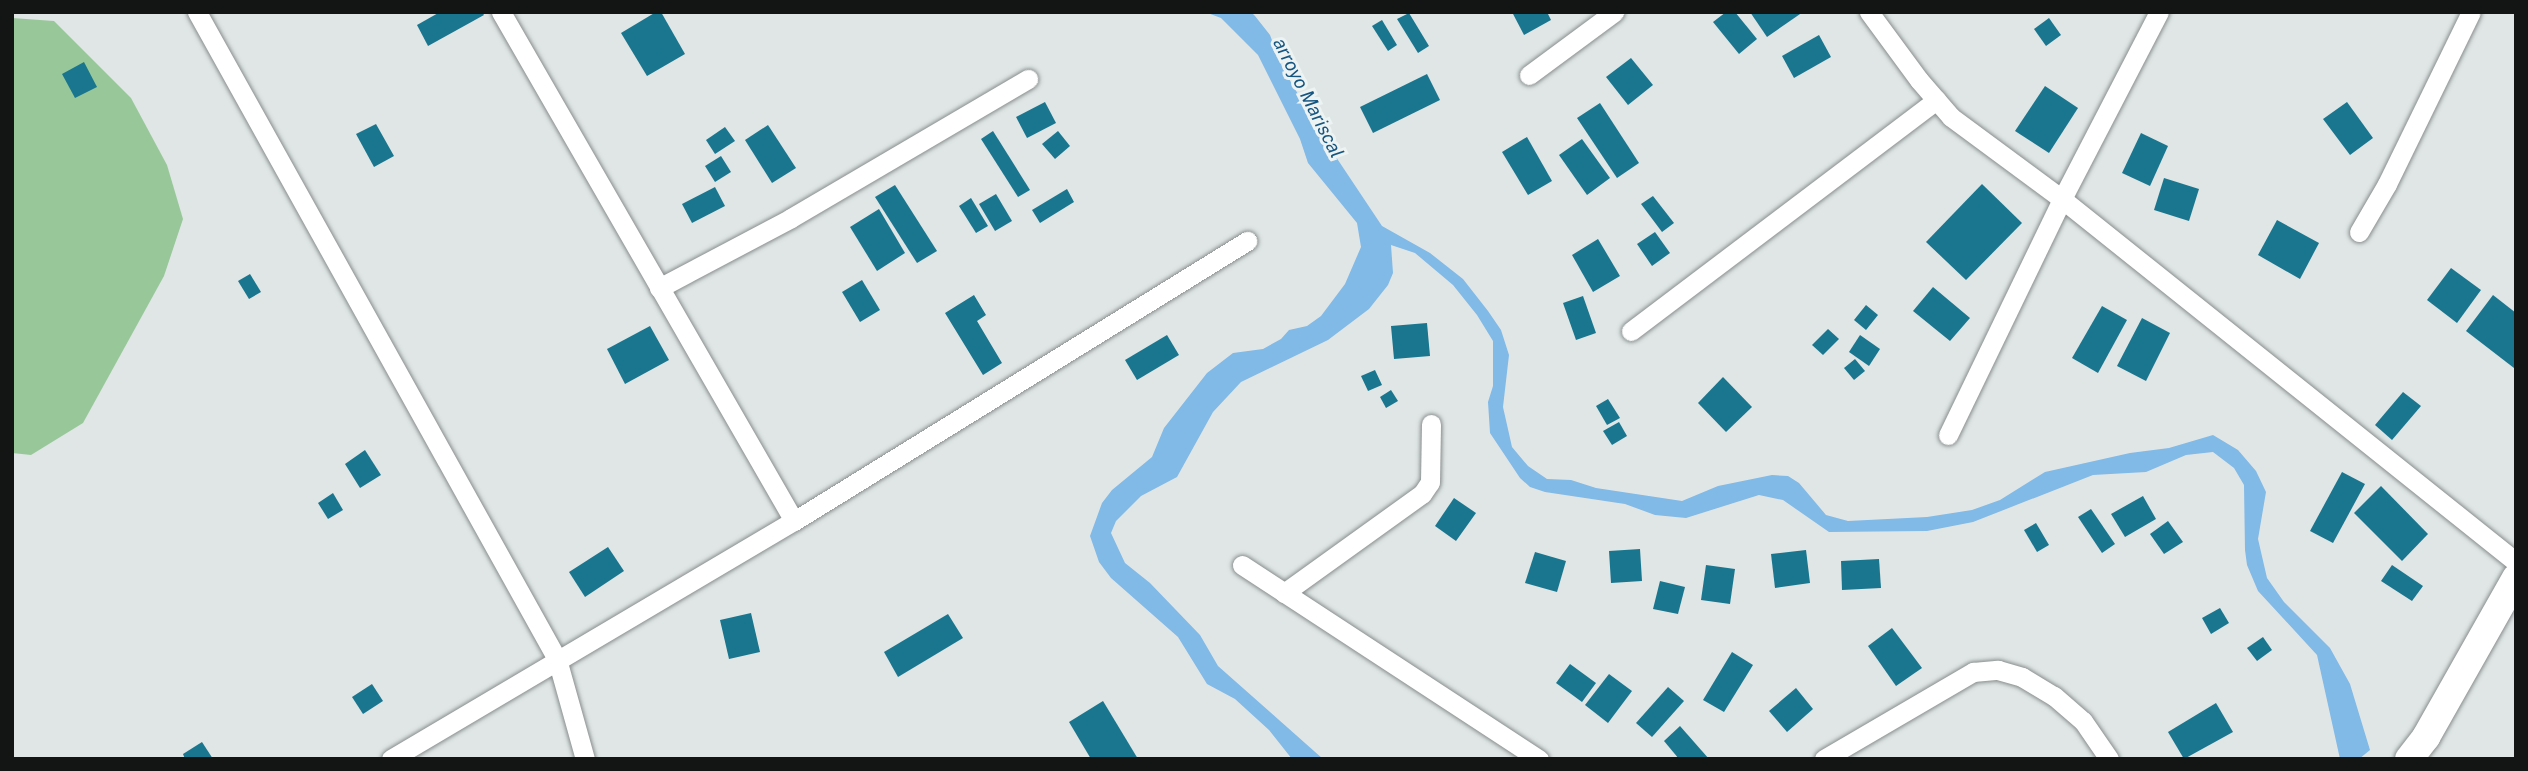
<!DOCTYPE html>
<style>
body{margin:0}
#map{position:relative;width:2528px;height:771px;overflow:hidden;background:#e0e6e6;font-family:"Public Sans",sans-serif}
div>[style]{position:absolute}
.green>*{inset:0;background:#98c89a}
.water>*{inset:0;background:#81b9e7}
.building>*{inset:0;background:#19768e}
.roads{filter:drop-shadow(0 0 2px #888d8d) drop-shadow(0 0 2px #888d8d)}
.minor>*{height:19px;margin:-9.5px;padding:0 9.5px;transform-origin:9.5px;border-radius:9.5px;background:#fff}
.secondary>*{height:28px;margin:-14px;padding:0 14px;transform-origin:14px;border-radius:14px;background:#fff}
span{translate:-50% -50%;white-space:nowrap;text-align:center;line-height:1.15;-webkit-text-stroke:6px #edf3f3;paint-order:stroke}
.water-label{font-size:19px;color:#155580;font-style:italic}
.frame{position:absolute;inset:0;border:14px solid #131515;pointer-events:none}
</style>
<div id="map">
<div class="green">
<i style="clip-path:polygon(12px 18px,54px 21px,131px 98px,167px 165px,183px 219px,164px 276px,83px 423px,31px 455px,12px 453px)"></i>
</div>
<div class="water">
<i style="clip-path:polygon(1205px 12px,1251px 12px,1255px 16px,1270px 35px,1282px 67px,1328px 145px,1382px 226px,1430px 253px,1463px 279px,1488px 311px,1501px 330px,1509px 355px,1503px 407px,1512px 447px,1528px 466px,1547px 479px,1571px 480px,1596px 488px,1682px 501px,1718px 486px,1772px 475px,1788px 476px,1799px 483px,1826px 515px,1848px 521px,1927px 517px,1972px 510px,2000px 500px,2045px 472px,2130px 453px,2169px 448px,2213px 435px,2238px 450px,2256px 471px,2266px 492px,2258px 539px,2267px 578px,2284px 602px,2330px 648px,2350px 684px,2370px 750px,2359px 759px,2340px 759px,2317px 655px,2258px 591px,2247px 565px,2245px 550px,2244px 485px,2234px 468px,2213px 452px,2186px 455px,2146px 472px,2093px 475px,1973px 522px,1927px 531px,1829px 532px,1783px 500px,1759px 495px,1686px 518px,1655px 515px,1625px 504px,1545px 492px,1530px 487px,1520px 478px,1490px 433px,1488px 402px,1493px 386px,1493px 341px,1477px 315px,1453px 285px,1415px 253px,1391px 245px,1393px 273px,1388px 285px,1369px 309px,1328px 340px,1241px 382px,1213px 412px,1177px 477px,1141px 496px,1116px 521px,1111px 533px,1125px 563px,1150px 583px,1200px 635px,1218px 666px,1323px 759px,1292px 759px,1269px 730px,1235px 699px,1207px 684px,1178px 637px,1111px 578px,1099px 562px,1090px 536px,1102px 503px,1112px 490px,1152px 457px,1164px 428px,1207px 373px,1233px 353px,1263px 349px,1281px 339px,1289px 330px,1307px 326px,1321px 316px,1345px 284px,1361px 247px,1357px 223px,1308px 163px,1300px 139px,1258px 55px,1221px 18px)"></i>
</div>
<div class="building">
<i style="clip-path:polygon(440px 12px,482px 12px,484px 15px,428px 46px,417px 25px)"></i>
<i style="clip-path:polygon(656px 12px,661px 12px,685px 54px,647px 76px,621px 33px)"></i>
<i style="clip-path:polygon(1512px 12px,1547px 12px,1551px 20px,1524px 35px)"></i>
<i style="clip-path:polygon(1726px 12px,1735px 12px,1757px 39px,1739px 54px,1713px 22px)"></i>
<i style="clip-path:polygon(1750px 12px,1803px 12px,1767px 37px)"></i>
<i style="clip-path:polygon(1409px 13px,1429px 46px,1418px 53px,1397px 19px)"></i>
<i style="clip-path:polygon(2049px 18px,2061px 35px,2046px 46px,2034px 29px)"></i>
<i style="clip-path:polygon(1382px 20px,1397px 45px,1388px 51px,1372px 26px)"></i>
<i style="clip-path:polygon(1819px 35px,1831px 57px,1794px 78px,1782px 56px)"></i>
<i style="clip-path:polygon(1631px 58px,1653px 85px,1628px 105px,1606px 77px)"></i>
<i style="clip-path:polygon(84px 62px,97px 87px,75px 98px,62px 74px)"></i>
<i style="clip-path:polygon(1427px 74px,1440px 100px,1373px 133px,1360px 107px)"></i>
<i style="clip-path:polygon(2045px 86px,2078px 108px,2049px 153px,2015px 131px)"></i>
<i style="clip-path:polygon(1045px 102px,1056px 123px,1027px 138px,1016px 117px)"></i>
<i style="clip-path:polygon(2347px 102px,2373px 138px,2350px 155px,2323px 119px)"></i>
<i style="clip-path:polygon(1600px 103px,1639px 163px,1617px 178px,1577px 118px)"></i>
<i style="clip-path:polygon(376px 124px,394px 156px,374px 167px,356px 134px)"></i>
<i style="clip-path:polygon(768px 125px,796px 168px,772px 183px,745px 140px)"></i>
<i style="clip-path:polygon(725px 127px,735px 141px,715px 154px,706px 140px)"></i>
<i style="clip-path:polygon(993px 131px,1030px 190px,1018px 197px,981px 139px)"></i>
<i style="clip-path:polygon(1058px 131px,1070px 146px,1055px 159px,1042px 144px)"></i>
<i style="clip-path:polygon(2141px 133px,2168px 146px,2150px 186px,2122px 173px)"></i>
<i style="clip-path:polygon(1527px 137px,1552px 181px,1528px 195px,1502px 152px)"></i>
<i style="clip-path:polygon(1582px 139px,1610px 178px,1587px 195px,1559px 155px)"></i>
<i style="clip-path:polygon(721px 156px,731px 172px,715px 182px,705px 166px)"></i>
<i style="clip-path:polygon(2164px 178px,2199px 189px,2189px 221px,2154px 210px)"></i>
<i style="clip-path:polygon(1982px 184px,2022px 223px,1966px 280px,1926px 242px)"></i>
<i style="clip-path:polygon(895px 185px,937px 251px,917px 263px,875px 197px)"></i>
<i style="clip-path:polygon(715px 187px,725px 206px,692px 223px,682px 204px)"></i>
<i style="clip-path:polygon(1067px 189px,1074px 202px,1040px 223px,1032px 210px)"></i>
<i style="clip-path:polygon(996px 194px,1012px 221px,995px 231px,979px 204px)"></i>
<i style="clip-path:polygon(1653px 196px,1674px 223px,1662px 232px,1641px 204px)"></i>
<i style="clip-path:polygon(971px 198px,988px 226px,976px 233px,959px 206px)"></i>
<i style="clip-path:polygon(879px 209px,905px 253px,877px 271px,850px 227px)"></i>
<i style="clip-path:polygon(2277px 220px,2319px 243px,2300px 279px,2258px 255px)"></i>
<i style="clip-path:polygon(1655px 232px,1670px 253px,1652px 266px,1637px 244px)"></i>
<i style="clip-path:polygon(1598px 239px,1620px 276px,1593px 292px,1572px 255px)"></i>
<i style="clip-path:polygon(2451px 268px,2481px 290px,2457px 323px,2427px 300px)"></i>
<i style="clip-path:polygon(250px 274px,261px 292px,249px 299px,238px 281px)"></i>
<i style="clip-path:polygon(862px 280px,880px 310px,860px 322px,842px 292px)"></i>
<i style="clip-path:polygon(1933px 287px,1970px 318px,1950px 341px,1913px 311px)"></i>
<i style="clip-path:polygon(974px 295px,986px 315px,977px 321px,1002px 363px,983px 375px,945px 313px)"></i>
<i style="clip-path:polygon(2493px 295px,2516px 313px,2514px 368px,2466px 331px)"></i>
<i style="clip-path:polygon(1583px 296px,1596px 333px,1576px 340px,1563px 303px)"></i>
<i style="clip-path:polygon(1866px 305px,1878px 315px,1866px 330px,1854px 320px)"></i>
<i style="clip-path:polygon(2102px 306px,2127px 320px,2098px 373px,2072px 358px)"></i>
<i style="clip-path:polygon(2142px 318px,2170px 333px,2146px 381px,2117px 366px)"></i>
<i style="clip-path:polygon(1427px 323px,1430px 356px,1394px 359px,1391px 326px)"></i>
<i style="clip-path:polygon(650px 326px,669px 360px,625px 384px,607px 349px)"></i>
<i style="clip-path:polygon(1828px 329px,1839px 339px,1823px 355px,1812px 345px)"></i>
<i style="clip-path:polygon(1167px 335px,1179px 355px,1137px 380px,1125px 360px)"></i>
<i style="clip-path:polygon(1860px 335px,1880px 349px,1869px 366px,1849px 352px)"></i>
<i style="clip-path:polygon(1855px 359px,1865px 371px,1854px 380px,1844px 368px)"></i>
<i style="clip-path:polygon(1375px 370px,1382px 385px,1368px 391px,1361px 376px)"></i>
<i style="clip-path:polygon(1723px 377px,1752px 407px,1726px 432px,1698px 403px)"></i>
<i style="clip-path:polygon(1391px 390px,1398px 401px,1386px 408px,1380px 397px)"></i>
<i style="clip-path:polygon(2403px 392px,2421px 406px,2392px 440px,2375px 425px)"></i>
<i style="clip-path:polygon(1608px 399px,1620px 418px,1607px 425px,1596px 406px)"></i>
<i style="clip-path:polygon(1619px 422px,1627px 436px,1612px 445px,1603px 431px)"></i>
<i style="clip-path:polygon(365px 450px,381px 475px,360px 488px,345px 464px)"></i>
<i style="clip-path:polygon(2342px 472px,2365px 484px,2333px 543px,2310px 531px)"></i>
<i style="clip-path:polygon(2381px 486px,2428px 534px,2402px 561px,2354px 513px)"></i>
<i style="clip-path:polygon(333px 493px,343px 510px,328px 519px,318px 503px)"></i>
<i style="clip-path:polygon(2143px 496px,2156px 519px,2125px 537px,2111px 514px)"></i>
<i style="clip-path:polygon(1454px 498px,1476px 513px,1456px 541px,1435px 526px)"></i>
<i style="clip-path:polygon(2091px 509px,2115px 544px,2102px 553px,2078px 517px)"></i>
<i style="clip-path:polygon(2168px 521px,2183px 542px,2164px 554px,2150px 534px)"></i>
<i style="clip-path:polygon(2036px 523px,2049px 545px,2037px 552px,2024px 530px)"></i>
<i style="clip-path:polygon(608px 547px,624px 571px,585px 597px,569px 572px)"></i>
<i style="clip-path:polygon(1640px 549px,1642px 581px,1611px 583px,1609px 551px)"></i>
<i style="clip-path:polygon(1806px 550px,1810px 583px,1775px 588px,1771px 554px)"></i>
<i style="clip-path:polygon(1535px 552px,1566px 561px,1557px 592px,1525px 583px)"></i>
<i style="clip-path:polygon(1879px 559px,1881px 588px,1842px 590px,1841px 561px)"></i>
<i style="clip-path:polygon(1706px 565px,1735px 569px,1730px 604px,1701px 600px)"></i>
<i style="clip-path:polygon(2392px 565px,2423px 586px,2412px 601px,2381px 581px)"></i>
<i style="clip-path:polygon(1660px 581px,1685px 587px,1678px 614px,1653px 609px)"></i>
<i style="clip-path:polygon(2220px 608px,2229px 623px,2211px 634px,2202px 618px)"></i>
<i style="clip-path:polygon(751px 613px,760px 652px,729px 659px,720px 620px)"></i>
<i style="clip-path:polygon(948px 614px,963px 638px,898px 677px,884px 652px)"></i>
<i style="clip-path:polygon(1892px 628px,1922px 668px,1896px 686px,1868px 646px)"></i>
<i style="clip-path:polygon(2263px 637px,2272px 650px,2257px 661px,2247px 648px)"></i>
<i style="clip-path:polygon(1732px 652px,1753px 665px,1724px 712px,1703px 700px)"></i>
<i style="clip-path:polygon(1570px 664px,1596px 683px,1582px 702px,1556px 683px)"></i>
<i style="clip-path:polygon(1609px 674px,1632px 691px,1608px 723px,1585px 705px)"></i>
<i style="clip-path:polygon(372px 684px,383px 701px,363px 714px,352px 697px)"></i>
<i style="clip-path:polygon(1668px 687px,1684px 701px,1652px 737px,1636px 723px)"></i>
<i style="clip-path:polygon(1796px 688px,1813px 709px,1787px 732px,1769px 711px)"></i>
<i style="clip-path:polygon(1103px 701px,1138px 759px,1091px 759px,1069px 722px)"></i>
<i style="clip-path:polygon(2216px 703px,2233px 732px,2184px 759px,2168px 732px)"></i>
<i style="clip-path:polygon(1680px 726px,1709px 759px,1679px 759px,1664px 741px)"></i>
<i style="clip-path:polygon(202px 742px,213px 759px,185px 759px,183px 754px)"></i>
</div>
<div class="roads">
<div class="minor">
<i style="left:197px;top:12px;width:740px;rotate:60.91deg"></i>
<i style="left:557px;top:659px;width:104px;rotate:74.4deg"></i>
<i style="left:501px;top:12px;width:587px;rotate:60.07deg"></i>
<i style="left:1869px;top:12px;width:84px;rotate:53.7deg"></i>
<i style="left:1919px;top:80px;width:49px;rotate:49.1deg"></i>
<i style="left:1951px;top:117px;width:138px;rotate:36.5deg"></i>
<i style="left:2062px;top:199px;width:581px;rotate:38.64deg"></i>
<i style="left:1529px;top:75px;width:106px;rotate:-36.5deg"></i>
<i style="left:2359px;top:232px;width:56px;rotate:-59.7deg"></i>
<i style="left:2387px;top:184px;width:191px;rotate:-64deg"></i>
<i style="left:659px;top:288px;width:149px;rotate:-27.9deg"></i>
<i style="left:791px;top:218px;width:275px;rotate:-30.4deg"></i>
<i style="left:1631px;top:331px;width:383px;rotate:-37.1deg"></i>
<i style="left:1948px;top:435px;width:262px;rotate:-64.2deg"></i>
<i style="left:2062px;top:199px;width:211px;rotate:-62.6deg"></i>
<i style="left:1242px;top:565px;width:355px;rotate:33.2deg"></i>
<i style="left:1284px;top:593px;width:170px;rotate:-35.7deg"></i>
<i style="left:1422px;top:494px;width:14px;rotate:-56deg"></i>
<i style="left:1430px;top:482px;width:58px;rotate:-89deg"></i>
<i style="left:391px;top:759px;width:468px;rotate:-30.6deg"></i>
<i style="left:794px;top:521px;width:533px;rotate:-31.72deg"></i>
<i style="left:1824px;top:759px;width:173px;rotate:-30.3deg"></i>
<i style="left:1973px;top:672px;width:25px;rotate:-5deg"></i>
<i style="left:1998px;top:670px;width:25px;rotate:16deg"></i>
<i style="left:2022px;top:677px;width:37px;rotate:31deg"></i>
<i style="left:2054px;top:696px;width:38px;rotate:41deg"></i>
<i style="left:2083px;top:721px;width:46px;rotate:55.6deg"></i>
</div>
<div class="secondary">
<i style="left:2409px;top:759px;width:28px;rotate:-52deg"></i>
<i style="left:2426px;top:737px;width:183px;rotate:-60.5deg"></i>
</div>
</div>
<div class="water-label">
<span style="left:1308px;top:98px;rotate:63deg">arroyo Mariscal</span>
</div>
<div class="frame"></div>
</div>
